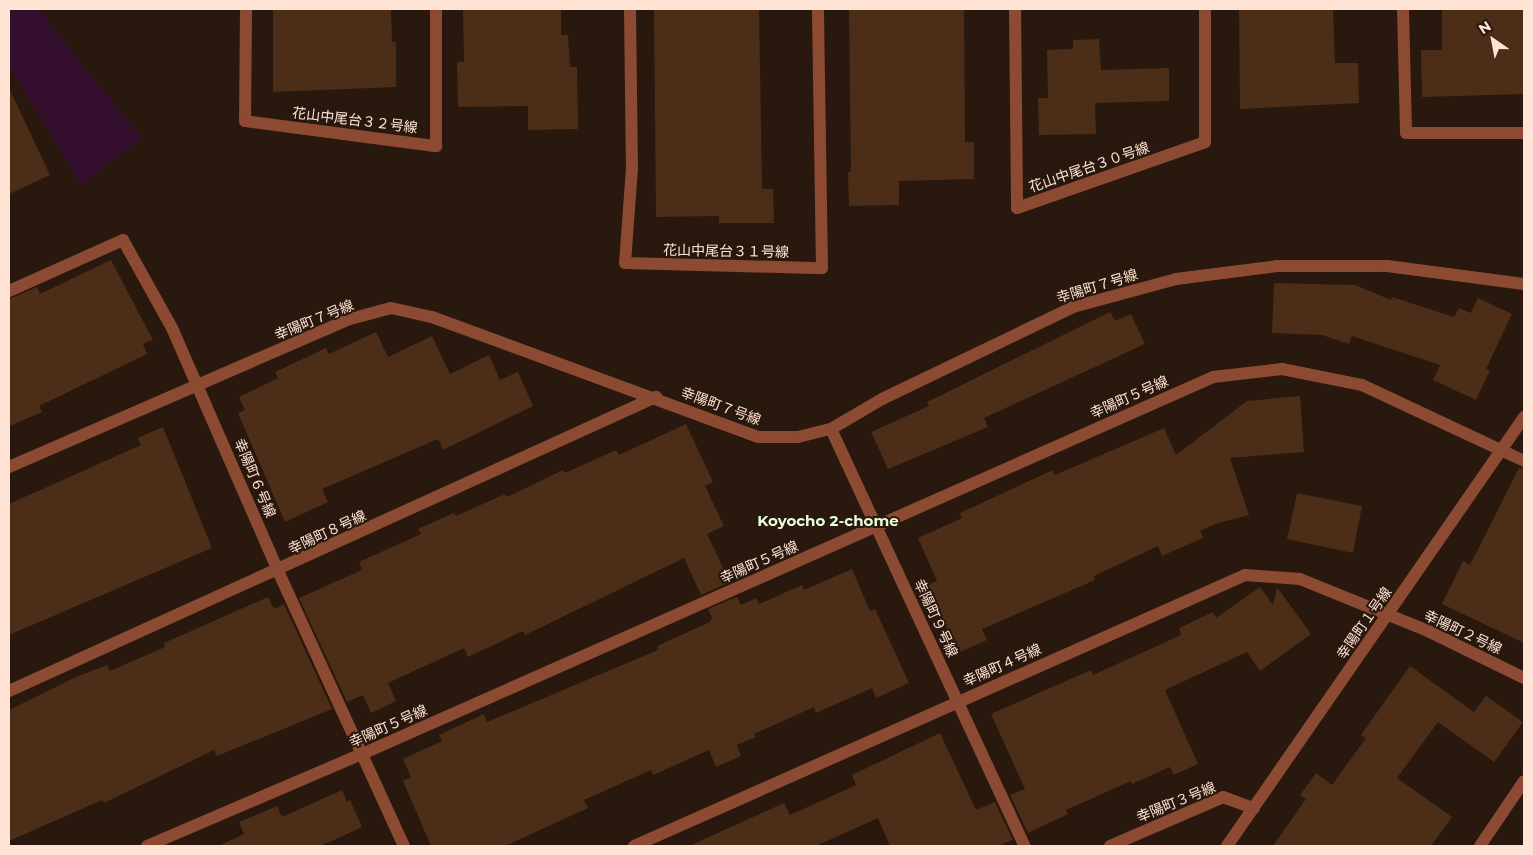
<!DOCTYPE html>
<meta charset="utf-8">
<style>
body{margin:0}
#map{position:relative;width:1533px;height:855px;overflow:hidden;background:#29180d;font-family:Montserrat,"Noto Sans JP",sans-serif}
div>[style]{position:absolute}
.green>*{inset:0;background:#330f2d}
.building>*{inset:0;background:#4c2d17}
.minor>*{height:12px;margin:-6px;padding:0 6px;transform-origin:6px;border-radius:6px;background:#8c4a33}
span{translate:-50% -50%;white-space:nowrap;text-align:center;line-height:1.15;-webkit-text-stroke:4px #29180d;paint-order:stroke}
.street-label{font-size:14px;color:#ffe3d4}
.neighbourhood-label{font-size:15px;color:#e7ffd6;font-weight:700}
.frame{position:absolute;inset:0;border:10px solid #ffe3d4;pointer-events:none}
.north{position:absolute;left:1468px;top:15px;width:50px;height:50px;-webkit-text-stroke:4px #29180d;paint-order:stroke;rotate:327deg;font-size:14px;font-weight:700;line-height:20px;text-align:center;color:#ffe3d4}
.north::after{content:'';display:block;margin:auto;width:18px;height:22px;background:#ffe3d4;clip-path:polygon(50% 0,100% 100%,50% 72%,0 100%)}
</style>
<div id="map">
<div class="green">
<i style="clip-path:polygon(9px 9px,41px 9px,47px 21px,142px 138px,81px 185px,9px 66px)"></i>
</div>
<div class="building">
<i style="clip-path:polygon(273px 9px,391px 9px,392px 42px,396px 42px,396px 87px,273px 92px)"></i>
<i style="clip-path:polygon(463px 9px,561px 9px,561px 35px,568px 35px,570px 67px,577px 67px,578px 129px,528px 130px,528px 106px,458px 107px,457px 62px,464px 62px)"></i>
<i style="clip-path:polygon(654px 9px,759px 9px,762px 189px,773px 189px,774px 223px,719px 223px,719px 216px,656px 217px)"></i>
<i style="clip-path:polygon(849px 9px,964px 9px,965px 142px,974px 142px,974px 179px,899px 181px,899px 205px,849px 206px,848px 172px,851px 171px)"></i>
<i style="clip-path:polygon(1239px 9px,1333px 9px,1335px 63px,1358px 63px,1359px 103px,1240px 109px)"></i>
<i style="clip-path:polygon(1442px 9px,1524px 9px,1524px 94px,1422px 97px,1421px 50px,1442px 50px)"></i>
<i style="clip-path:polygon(1099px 39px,1101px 70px,1169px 68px,1169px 101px,1095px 103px,1096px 134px,1039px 135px,1038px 98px,1048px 98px,1047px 50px,1073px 49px,1073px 40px)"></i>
<i style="clip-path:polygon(9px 88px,50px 175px,9px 194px)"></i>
<i style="clip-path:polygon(111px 260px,153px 340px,143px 344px,147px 354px,39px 406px,42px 412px,9px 426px,9px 299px,37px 287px,40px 294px)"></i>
<i style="clip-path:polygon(1274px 283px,1355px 285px,1391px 300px,1392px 297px,1454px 317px,1459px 308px,1471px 313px,1478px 298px,1512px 314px,1486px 369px,1490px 370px,1476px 400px,1433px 380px,1440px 365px,1352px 336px,1349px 344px,1322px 335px,1272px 333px)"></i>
<i style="clip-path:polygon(1110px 312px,1115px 321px,1131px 314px,1145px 344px,984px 418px,988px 427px,888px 469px,871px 432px,929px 406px,927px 402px)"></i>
<i style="clip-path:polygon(376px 332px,388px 357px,432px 336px,450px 374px,489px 355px,500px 380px,518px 372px,533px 406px,443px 450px,438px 439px,322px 489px,328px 502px,285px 522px,238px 413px,245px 410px,239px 397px,278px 378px,275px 372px,326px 348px,329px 354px)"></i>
<i style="clip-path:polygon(1300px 396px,1304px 452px,1230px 458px,1249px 515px,1215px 524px,1200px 531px,1203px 538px,1162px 556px,1158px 546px,1094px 576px,1095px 580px,982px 629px,987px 640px,958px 653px,928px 585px,937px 581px,918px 538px,962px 518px,960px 513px,1053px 470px,1055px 475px,1164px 428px,1176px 455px,1247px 401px)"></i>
<i style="clip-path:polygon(686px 424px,713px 482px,705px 486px,724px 526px,707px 534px,730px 582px,701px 595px,684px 558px,525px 635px,523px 631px,468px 657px,464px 648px,388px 683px,396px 701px,371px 713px,363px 695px,347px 702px,299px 598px,362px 570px,359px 562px,421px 534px,418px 529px,454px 513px,456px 516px,505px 494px,507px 497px,563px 470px,565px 473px,616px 450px,619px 455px)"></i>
<i style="clip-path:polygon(163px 427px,212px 548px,9px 635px,9px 504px,141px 445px,138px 438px)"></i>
<i style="clip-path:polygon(1519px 468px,1524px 469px,1524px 643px,1442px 604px,1463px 561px,1470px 565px)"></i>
<i style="clip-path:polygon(1297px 493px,1362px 506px,1353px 553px,1287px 539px)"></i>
<i style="clip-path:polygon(852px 569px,870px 611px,875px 609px,909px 683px,876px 698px,872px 688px,816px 713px,814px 707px,754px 734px,756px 737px,737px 745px,741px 756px,716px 767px,709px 750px,653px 775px,651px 770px,584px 800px,588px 808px,505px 846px,431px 846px,403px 781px,411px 777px,403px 759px,442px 741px,439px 735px,484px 714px,487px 722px,658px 650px,657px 646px,710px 622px,712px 618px,708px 609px,737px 597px,741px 605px,756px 598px,759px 604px,802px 585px,804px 590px)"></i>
<i style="clip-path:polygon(1260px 587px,1273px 605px,1277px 587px,1311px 634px,1260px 671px,1247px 652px,1165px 690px,1198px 764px,1174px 775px,1170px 767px,1132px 784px,1131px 781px,1066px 810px,1068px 814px,1028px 833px,1010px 795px,1025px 789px,991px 714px,1091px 670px,1093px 675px,1181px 635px,1179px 628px,1213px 612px,1216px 618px)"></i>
<i style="clip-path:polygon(268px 597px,274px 609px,284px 604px,332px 709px,217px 756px,214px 750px,104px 803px,102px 800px,9px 841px,9px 710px,76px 677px,107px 665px,110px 671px,165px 647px,164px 643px)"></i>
<i style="clip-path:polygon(1410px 666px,1474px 712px,1486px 696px,1523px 722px,1494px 762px,1438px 722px,1397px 778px,1452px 817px,1431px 846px,1273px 846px,1306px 799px,1300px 795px,1316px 773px,1332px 785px,1366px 738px,1361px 735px)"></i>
<i style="clip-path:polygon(940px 733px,976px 810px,995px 802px,1013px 840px,998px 846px,890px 846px,878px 818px,816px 846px,689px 846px,784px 803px,790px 815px,856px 785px,852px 775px)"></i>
<i style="clip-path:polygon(342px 790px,347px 802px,350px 800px,362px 827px,343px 836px,320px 846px,218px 846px,244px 834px,239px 822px,277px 806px,282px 817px)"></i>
</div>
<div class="minor">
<i style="left:246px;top:9px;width:112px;rotate:90.5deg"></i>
<i style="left:245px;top:121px;width:193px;rotate:7.5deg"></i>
<i style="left:436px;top:146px;width:137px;rotate:-90deg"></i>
<i style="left:630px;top:9px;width:159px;rotate:89.3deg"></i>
<i style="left:632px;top:168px;width:95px;rotate:94.2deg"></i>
<i style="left:625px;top:263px;width:197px;rotate:1.5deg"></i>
<i style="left:822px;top:268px;width:259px;rotate:-90.9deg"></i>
<i style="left:1015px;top:9px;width:199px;rotate:89.4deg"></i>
<i style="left:1017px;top:208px;width:199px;rotate:-19.3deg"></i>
<i style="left:1205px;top:142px;width:133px;rotate:-90deg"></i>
<i style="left:1403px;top:9px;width:124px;rotate:88.6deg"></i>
<i style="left:1406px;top:133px;width:118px"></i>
<i style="left:9px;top:291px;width:125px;rotate:-24.1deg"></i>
<i style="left:123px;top:240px;width:101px;rotate:60.9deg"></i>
<i style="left:172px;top:328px;width:265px;rotate:66.4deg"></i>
<i style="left:278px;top:571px;width:302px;rotate:65.4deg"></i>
<i style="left:831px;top:429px;width:460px;rotate:65.1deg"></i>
<i style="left:9px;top:467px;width:372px;rotate:-23.5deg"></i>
<i style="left:350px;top:319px;width:42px;rotate:-15deg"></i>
<i style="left:391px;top:308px;width:42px;rotate:12.4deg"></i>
<i style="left:432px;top:317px;width:347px;rotate:20.2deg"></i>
<i style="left:758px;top:437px;width:40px"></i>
<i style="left:798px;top:437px;width:34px;rotate:-14deg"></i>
<i style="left:831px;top:429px;width:59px;rotate:-30.5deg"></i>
<i style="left:882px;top:399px;width:212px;rotate:-25.7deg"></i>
<i style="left:1073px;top:307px;width:107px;rotate:-15.2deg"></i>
<i style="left:1176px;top:279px;width:102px;rotate:-7.3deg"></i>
<i style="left:1277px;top:266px;width:110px"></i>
<i style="left:1387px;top:266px;width:138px;rotate:7.5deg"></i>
<i style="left:9px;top:691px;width:711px;rotate:-24.44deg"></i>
<i style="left:147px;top:846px;width:234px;rotate:-23.2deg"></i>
<i style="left:362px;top:754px;width:931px;rotate:-23.89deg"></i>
<i style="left:1213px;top:377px;width:69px;rotate:-6.6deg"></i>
<i style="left:1282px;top:369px;width:82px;rotate:11.3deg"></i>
<i style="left:1362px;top:385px;width:179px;rotate:25.1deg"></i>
<i style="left:634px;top:846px;width:668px;rotate:-23.92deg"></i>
<i style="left:1245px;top:575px;width:55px;rotate:4.2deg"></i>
<i style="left:1300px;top:579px;width:138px;rotate:22.1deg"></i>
<i style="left:1428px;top:631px;width:107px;rotate:26.1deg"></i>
<i style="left:1110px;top:846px;width:123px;rotate:-23.4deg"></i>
<i style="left:1223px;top:797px;width:33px;rotate:20deg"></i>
<i style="left:1227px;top:846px;width:522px;rotate:-55.3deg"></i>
<i style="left:1480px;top:846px;width:78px;rotate:-55.9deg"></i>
</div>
<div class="street-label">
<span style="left:355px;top:120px;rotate:7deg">花山中尾台３２号線</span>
<span style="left:1089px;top:167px;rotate:-19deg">花山中尾台３０号線</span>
<span style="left:726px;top:251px;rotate:1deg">花山中尾台３１号線</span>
<span style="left:1097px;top:286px;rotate:-17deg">幸陽町７号線</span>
<span style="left:314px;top:320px;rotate:-22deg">幸陽町７号線</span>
<span style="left:1129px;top:397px;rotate:-24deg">幸陽町５号線</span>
<span style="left:721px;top:406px;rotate:20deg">幸陽町７号線</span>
<span style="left:255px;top:478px;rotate:67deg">幸陽町６号線</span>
<span style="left:327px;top:532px;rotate:-25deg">幸陽町８号線</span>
<span style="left:759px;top:562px;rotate:-24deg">幸陽町５号線</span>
<span style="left:936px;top:618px;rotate:65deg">幸陽町９号線</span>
<span style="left:1364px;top:623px;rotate:-55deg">幸陽町１号線</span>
<span style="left:1463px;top:632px;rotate:25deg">幸陽町２号線</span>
<span style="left:1002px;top:665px;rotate:-24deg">幸陽町４号線</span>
<span style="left:388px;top:726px;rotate:-24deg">幸陽町５号線</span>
<span style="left:1176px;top:802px;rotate:-22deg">幸陽町３号線</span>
</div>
<div class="neighbourhood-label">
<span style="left:828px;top:521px">Koyocho 2-chome</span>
</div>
<div class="frame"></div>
<div class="north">N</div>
</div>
